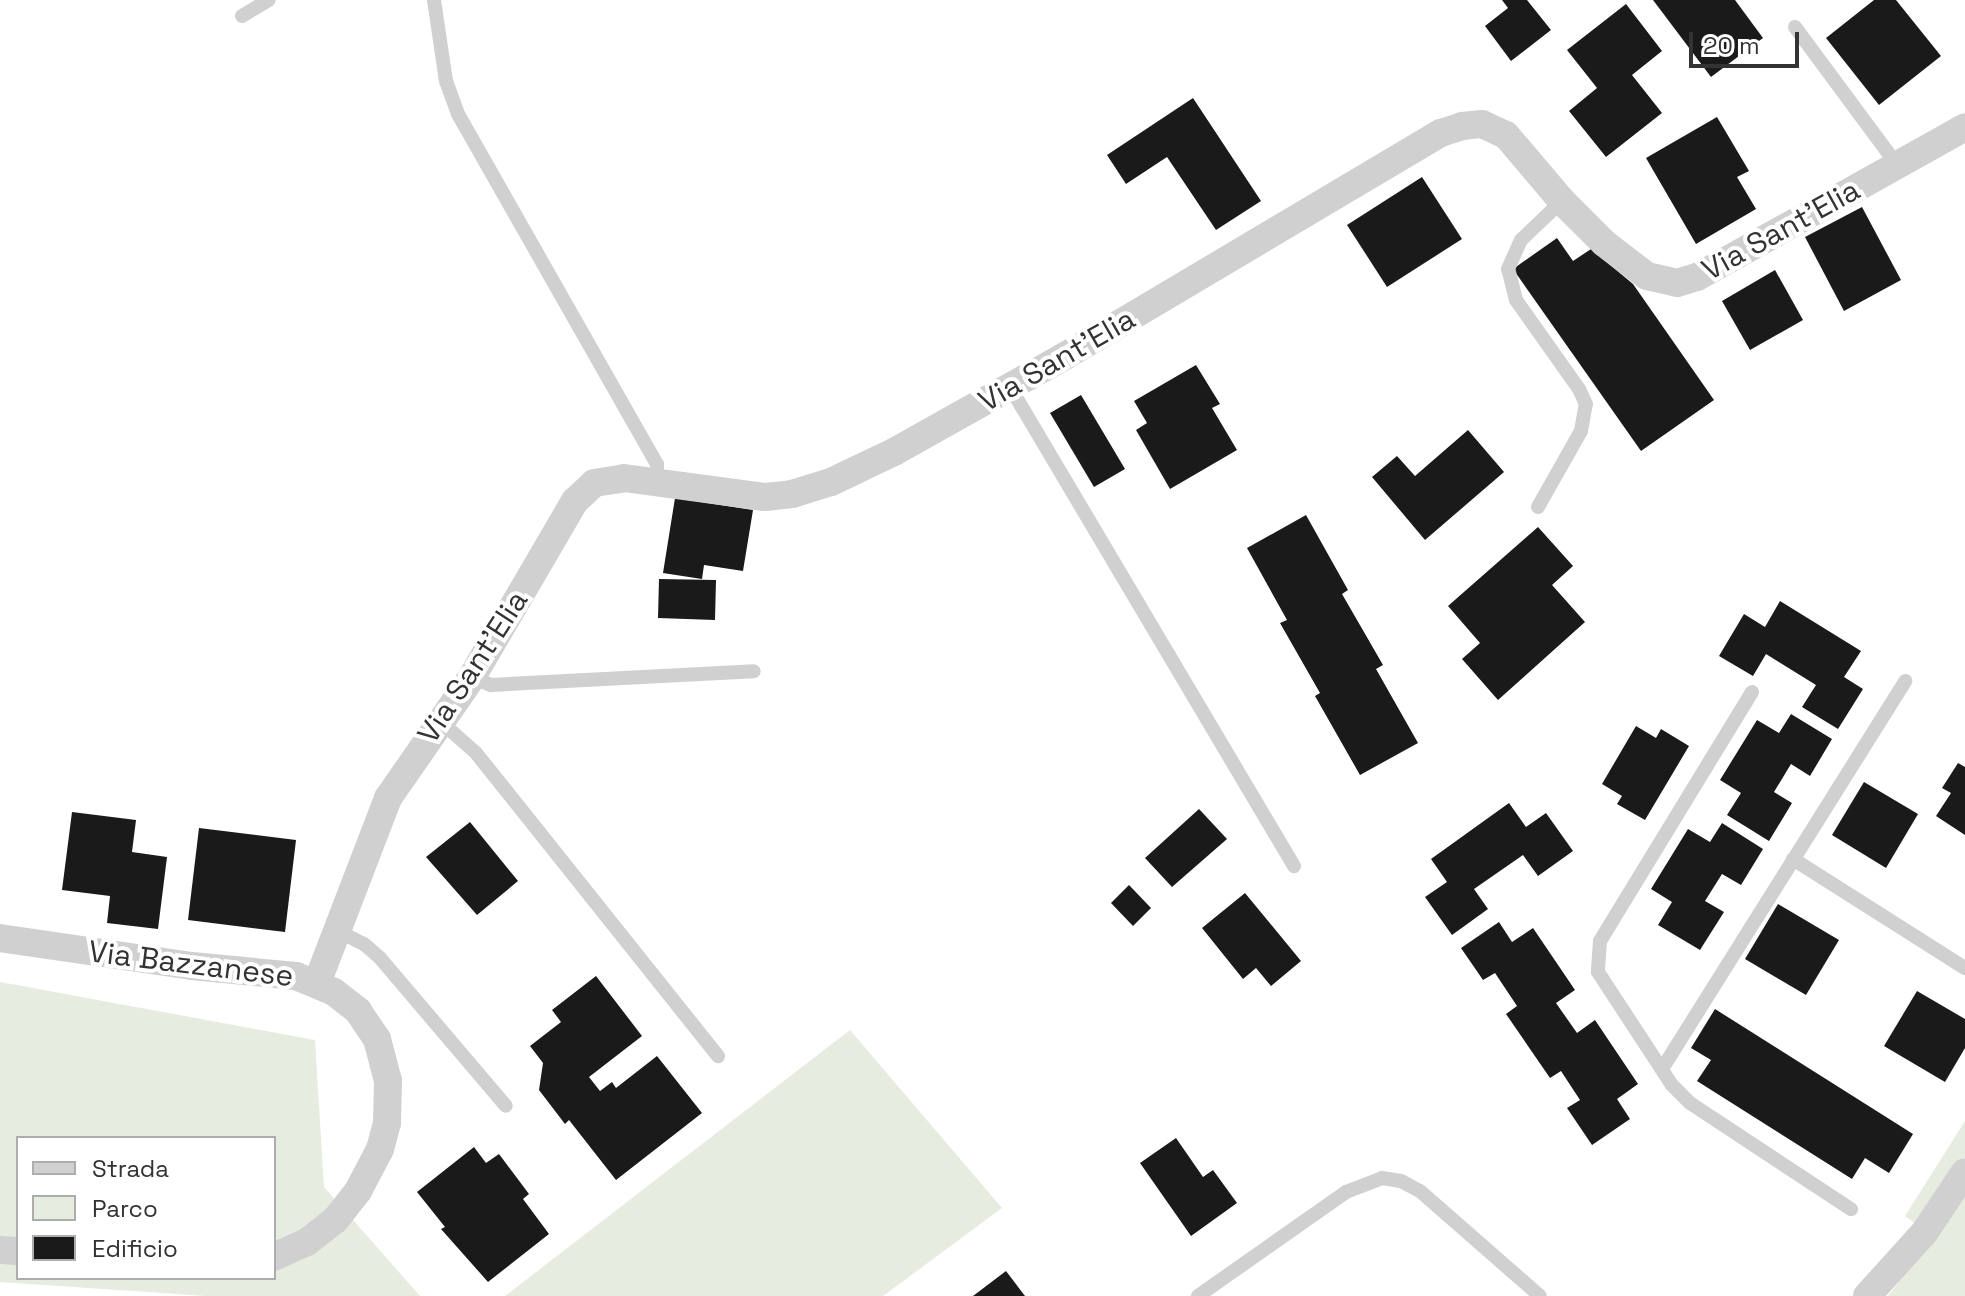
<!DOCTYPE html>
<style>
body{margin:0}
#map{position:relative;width:1965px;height:1296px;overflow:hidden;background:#fff;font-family:"Space Grotesk",sans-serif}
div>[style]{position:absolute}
.green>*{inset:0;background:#e6ecdf}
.building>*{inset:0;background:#1a1a1a}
.service>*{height:14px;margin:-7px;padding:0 7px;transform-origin:7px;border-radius:7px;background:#d0d0d0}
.minor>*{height:28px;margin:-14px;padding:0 14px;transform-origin:14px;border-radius:14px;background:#d0d0d0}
span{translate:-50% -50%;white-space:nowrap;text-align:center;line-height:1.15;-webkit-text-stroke:8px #fff;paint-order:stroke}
.street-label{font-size:30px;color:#333}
.legend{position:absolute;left:16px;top:1136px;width:260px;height:144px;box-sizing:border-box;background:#fff;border:2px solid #adadad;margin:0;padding:10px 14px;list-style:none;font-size:24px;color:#333}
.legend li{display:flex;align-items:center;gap:16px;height:40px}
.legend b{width:40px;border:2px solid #adadad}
.scale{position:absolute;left:1689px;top:32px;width:110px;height:36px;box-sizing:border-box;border:4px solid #333;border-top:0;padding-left:10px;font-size:24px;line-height:28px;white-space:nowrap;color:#333;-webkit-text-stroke:6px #fff;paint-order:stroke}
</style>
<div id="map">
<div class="green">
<i style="clip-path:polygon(evenodd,0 982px,315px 1040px,324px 1187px,420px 1296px,206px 1296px,0 1282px,0 982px,18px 1138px,274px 1138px,274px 1278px,18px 1278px,18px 1138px)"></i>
<i style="clip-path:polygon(850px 1030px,1002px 1208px,883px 1296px,505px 1296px)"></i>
<i style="clip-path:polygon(1965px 1121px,1965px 1296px,1888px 1296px,1933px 1237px,1905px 1216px)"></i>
</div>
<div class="building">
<i style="clip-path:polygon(1502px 0,1527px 0,1551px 30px,1511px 61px,1485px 26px,1508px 8px)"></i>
<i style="clip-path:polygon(1653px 0,1735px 0,1763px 38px,1711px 77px)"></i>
<i style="clip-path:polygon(1874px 0,1896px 0,1941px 56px,1879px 105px,1826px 38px)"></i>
<i style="clip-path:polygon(1626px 4px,1662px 51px,1632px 75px,1662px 113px,1606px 157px,1569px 111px,1597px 88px,1567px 50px)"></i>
<i style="clip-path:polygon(1193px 98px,1261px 201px,1216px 230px,1167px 157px,1126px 184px,1107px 155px)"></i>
<i style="clip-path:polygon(1717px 117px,1749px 171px,1737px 177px,1756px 209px,1696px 244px,1646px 158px)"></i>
<i style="clip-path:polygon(1422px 177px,1462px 239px,1387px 287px,1347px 225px)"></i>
<i style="clip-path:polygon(1862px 207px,1901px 280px,1844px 311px,1805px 237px)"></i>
<i style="clip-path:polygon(1557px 238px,1573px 261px,1591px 249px,1633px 284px,1714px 400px,1641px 451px,1513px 269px)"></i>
<i style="clip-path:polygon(1775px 270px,1803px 320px,1750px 350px,1722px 301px)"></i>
<i style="clip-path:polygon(1196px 365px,1220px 404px,1212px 408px,1237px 450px,1170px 489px,1136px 430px,1147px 423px,1134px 401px)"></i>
<i style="clip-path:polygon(1081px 395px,1125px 469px,1094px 487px,1050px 413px)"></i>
<i style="clip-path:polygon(1468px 430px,1504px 472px,1425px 540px,1372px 477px,1397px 456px,1415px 476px)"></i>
<i style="clip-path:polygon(675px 498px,753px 510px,743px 571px,704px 565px,702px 579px,663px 573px)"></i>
<i style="clip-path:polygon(1306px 515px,1348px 590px,1342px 594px,1383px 665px,1376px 669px,1418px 743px,1360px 775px,1315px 696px,1320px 693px,1280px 623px,1287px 620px,1247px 548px)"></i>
<i style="clip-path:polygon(1538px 527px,1573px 566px,1552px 585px,1585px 622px,1498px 700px,1462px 659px,1480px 643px,1448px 606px)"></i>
<i style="clip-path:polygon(659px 579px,716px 580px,715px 620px,658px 618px)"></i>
<i style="clip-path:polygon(1780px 601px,1861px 651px,1844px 677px,1863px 689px,1838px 729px,1802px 707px,1816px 685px,1766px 654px,1753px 676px,1719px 656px,1744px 614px,1765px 627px)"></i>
<i style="clip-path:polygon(1791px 714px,1832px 739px,1810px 776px,1791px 764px,1774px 792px,1792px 803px,1769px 841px,1727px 815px,1741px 793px,1720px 780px,1757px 720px,1779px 733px)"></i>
<i style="clip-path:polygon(1636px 726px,1656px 738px,1661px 729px,1689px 746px,1645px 820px,1617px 804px,1622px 796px,1602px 784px)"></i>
<i style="clip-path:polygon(1958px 763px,1965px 767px,1965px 835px,1936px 816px,1951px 793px,1942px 788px)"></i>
<i style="clip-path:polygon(1864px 782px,1918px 814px,1886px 868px,1832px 835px)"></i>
<i style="clip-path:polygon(1509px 803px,1526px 827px,1546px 813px,1573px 851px,1538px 876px,1523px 855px,1474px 889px,1488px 909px,1452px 935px,1425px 897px,1447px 882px,1431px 859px)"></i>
<i style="clip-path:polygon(1199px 809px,1227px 839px,1172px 887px,1145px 858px)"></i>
<i style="clip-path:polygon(72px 812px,136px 820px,132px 852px,167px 857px,158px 929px,107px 923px,110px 896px,62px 890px)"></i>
<i style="clip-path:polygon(470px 822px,518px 881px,477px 915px,426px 857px)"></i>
<i style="clip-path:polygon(1722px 823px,1763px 849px,1741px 885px,1722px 874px,1705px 901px,1724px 912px,1700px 950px,1658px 925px,1672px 902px,1651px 889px,1688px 829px,1710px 842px)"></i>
<i style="clip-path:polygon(199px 828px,296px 840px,285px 932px,188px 920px)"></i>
<i style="clip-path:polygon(1129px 885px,1151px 908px,1133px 926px,1111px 903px)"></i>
<i style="clip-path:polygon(1245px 893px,1301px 961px,1271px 986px,1256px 968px,1243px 979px,1202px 928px)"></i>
<i style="clip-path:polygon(1778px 904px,1839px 940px,1806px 995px,1745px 959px)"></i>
<i style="clip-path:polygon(1499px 922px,1512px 942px,1533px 928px,1575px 990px,1556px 1003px,1577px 1033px,1595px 1020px,1638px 1084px,1617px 1099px,1630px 1119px,1592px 1145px,1567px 1108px,1580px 1100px,1561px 1071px,1550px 1078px,1506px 1014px,1517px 1006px,1495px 973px,1483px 980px,1461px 948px)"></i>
<i style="clip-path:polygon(596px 976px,642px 1036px,589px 1077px,600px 1091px,612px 1082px,616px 1088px,657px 1056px,702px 1113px,616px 1180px,569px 1120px,565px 1124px,539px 1090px,543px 1063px,530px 1046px,561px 1022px,552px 1010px)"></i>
<i style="clip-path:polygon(1917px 991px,1965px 1019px,1965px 1048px,1945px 1082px,1884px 1046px)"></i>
<i style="clip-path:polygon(1715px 1009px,1913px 1134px,1889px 1173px,1865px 1158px,1852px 1179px,1697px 1081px,1711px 1060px,1691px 1048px)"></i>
<i style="clip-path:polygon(1176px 1138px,1203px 1177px,1213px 1170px,1237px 1203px,1191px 1236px,1140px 1163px)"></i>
<i style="clip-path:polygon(474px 1147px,486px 1163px,499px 1154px,529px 1194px,523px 1199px,549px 1234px,488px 1282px,441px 1229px,445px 1227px,417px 1192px)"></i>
<i style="clip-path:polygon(1006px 1271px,1025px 1296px,973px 1296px)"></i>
</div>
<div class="service">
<i style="left:434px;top:0;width:82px;rotate:81.6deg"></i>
<i style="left:446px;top:81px;width:35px;rotate:70deg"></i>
<i style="left:458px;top:114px;width:403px;rotate:60.4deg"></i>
<i style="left:657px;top:464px;width:18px;rotate:90deg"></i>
<i style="left:242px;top:16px;width:31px;rotate:-31deg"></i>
<i style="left:1795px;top:27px;width:172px;rotate:53.5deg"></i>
<i style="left:1010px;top:387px;width:557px;rotate:59.34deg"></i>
<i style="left:1538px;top:507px;width:87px;rotate:-60.5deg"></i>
<i style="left:1581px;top:431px;width:27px;rotate:-80deg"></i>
<i style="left:1586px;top:404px;width:17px;rotate:-115deg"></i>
<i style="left:1579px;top:389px;width:109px;rotate:-125.3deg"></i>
<i style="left:1516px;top:300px;width:32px;rotate:-104deg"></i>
<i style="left:1508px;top:269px;width:32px;rotate:-66deg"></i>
<i style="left:1521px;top:240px;width:57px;rotate:-43.6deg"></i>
<i style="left:472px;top:677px;width:21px;rotate:23deg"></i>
<i style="left:491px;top:685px;width:263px;rotate:-3deg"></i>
<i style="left:1752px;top:692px;width:292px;rotate:121.4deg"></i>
<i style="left:1600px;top:941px;width:31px;rotate:94deg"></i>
<i style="left:1598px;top:972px;width:135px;rotate:56.8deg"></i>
<i style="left:1672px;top:1085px;width:25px;rotate:45deg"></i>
<i style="left:1690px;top:1103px;width:193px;rotate:33.4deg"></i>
<i style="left:440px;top:721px;width:48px;rotate:41.6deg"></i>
<i style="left:476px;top:753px;width:388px;rotate:51.4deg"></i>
<i style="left:1793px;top:859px;width:204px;rotate:32.4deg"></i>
<i style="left:340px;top:932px;width:27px;rotate:27deg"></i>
<i style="left:364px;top:944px;width:21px;rotate:41deg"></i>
<i style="left:380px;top:958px;width:194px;rotate:49.6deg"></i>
<i style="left:1662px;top:1069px;width:458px;rotate:-57.9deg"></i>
<i style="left:1198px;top:1296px;width:181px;rotate:-35.1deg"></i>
<i style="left:1346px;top:1192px;width:39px;rotate:-21deg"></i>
<i style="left:1382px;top:1178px;width:19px;rotate:9deg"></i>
<i style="left:1401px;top:1181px;width:21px;rotate:28deg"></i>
<i style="left:1420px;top:1191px;width:159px;rotate:41.2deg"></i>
</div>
<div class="minor">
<i style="left:0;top:938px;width:194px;rotate:8.3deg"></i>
<i style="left:192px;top:966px;width:104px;rotate:5.5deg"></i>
<i style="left:296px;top:976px;width:41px;rotate:22.8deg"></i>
<i style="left:334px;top:992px;width:31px;rotate:38deg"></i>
<i style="left:358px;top:1011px;width:34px;rotate:56deg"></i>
<i style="left:377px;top:1039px;width:43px;rotate:75.3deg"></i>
<i style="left:388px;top:1081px;width:42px;rotate:91.4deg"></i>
<i style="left:387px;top:1123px;width:27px;rotate:105deg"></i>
<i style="left:380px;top:1149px;width:47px;rotate:117.6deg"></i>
<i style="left:358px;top:1191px;width:37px;rotate:128deg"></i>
<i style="left:335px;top:1220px;width:36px;rotate:142deg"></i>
<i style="left:307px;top:1242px;width:36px;rotate:156deg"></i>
<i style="left:317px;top:983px;width:198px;rotate:-69deg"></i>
<i style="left:388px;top:798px;width:147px;rotate:-55.2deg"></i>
<i style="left:472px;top:677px;width:204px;rotate:-59.7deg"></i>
<i style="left:575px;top:501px;width:26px;rotate:-43deg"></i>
<i style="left:594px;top:483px;width:30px;rotate:-9deg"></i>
<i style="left:624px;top:478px;width:142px;rotate:7.7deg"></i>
<i style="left:765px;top:497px;width:27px;rotate:-6deg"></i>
<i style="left:792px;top:494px;width:41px;rotate:-17.1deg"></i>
<i style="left:831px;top:482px;width:70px;rotate:-25.5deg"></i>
<i style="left:894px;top:452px;width:196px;rotate:-29.3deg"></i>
<i style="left:1065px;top:356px;width:437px;rotate:-30.7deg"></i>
<i style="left:1441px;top:133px;width:22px;rotate:-18deg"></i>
<i style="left:1462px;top:126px;width:20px;rotate:-6deg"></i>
<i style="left:1482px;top:124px;width:26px;rotate:25deg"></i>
<i style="left:1506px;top:135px;width:87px;rotate:49.7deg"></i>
<i style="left:1562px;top:201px;width:59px;rotate:45deg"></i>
<i style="left:1604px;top:243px;width:54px;rotate:37.5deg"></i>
<i style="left:1647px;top:276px;width:31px;rotate:13deg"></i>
<i style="left:1677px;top:283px;width:21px;rotate:-17deg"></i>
<i style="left:1697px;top:277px;width:307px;rotate:-29.2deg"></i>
<i style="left:0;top:1250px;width:18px;rotate:3deg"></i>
<i style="left:1867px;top:1296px;width:85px;rotate:-47.9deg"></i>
<i style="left:1924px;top:1233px;width:73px;rotate:-56.1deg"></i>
</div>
<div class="street-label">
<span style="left:1781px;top:230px;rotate:-29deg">Via Sant'Elia</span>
<span style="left:1057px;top:360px;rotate:-30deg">Via Sant'Elia</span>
<span style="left:473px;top:667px;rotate:-57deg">Via Sant'Elia</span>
<span style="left:191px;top:964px;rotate:7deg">Via Bazzanese</span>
</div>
<ul class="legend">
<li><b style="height:10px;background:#d0d0d0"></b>Strada</li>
<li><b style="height:22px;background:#e6ecdf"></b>Parco</li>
<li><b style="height:22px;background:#1a1a1a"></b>Edificio</li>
</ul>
<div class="scale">20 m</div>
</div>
